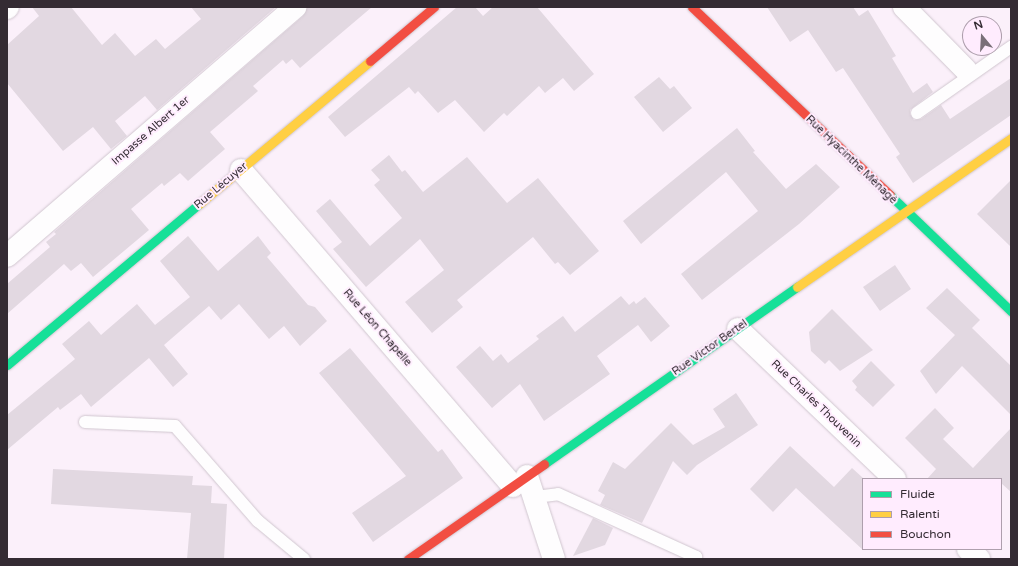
<!DOCTYPE html>
<meta charset="utf-8">
<style>
body{margin:0}
#map{position:relative;width:1018px;height:566px;overflow:hidden;background:#fbf0fa;font-family:"Varela Round",sans-serif}
div>[style]{position:absolute}
.building>*{inset:0;background:#e2d8e1}
.roads{filter:drop-shadow(0 0 1px #d0c6cf) drop-shadow(0 0 1px #d0c6cf)}
.lane>*{height:12px;margin:-6px;padding:0 6px;transform-origin:6px;border-radius:6px;background:#fefdfe}
.street>*{height:22px;margin:-11px;padding:0 11px;transform-origin:11px;border-radius:11px;background:#fefdfe}
.fast>*{height:9px;margin:-4.5px;padding:0 4.5px;transform-origin:4.5px;border-radius:4.5px;background:#16e098}
.slow>*{height:9px;margin:-4.5px;padding:0 4.5px;transform-origin:4.5px;border-radius:4.5px;background:#ffcf43}
.jam>*{height:9px;margin:-4.5px;padding:0 4.5px;transform-origin:4.5px;border-radius:4.5px;background:#f24e42}
span{translate:-50% -50%;white-space:nowrap;text-align:center;line-height:1.15;-webkit-text-stroke:4px #ffecfe;paint-order:stroke}
.street-label{font-size:11px;color:#342b33}
.frame{position:absolute;inset:0;border:8px solid #342b33;pointer-events:none}
.legend{position:absolute;left:862px;top:478px;width:140px;height:72px;box-sizing:border-box;background:#ffecfe;border:1px solid #ae9fad;margin:0;padding:5px 7px;list-style:none;font-size:12px;color:#342b33}
.legend li{display:flex;align-items:center;gap:8px;height:20px}
.legend b{width:20px;border:1px solid #ae9fad}
.north{position:absolute;left:962px;top:16px;width:40px;height:40px;box-sizing:border-box;background:#ffecfe;border:1px solid #ae9fad;border-radius:50%;rotate:342deg;font-size:11px;font-weight:700;line-height:16px;text-align:center;color:#342b33}
.north::after{content:'';display:block;margin:auto;width:14px;height:18px;background:#7a7079;clip-path:polygon(50% 0,100% 100%,50% 72%,0 100%)}
</style>
<div id="map">
<div class="building">
<i style="clip-path:polygon(32px 7px,71px 7px,102px 45px,115px 33px,135px 56px,156px 39px,165px 49px,201px 19px,191px 7px,276px 7px,157px 110px,145px 96px,115px 121px,127px 136px,111px 149px,93px 127px,63px 151px,7px 83px,7px 45px,39px 16px)"></i>
<i style="clip-path:polygon(307px 7px,372px 7px,300px 68px,292px 59px,286px 64px,283px 60px,253px 86px,258px 91px,210px 132px,225px 149px,188px 181px,180px 173px,164px 186px,162px 183px,131px 209px,149px 230px,93px 277px,81px 263px,71px 271px,64px 264px,7px 314px,7px 284px,50px 247px,46px 242px,56px 234px,54px 232px,303px 16px)"></i>
<i style="clip-path:polygon(457px 7px,475px 7px,483px 16px,493px 7px,537px 7px,594px 74px,574px 91px,563px 78px,545px 93px,539px 86px,507px 116px,504px 113px,484px 132px,455px 100px,438px 113px,418px 91px,415px 94px,409px 87px,345px 137px,328px 117px)"></i>
<i style="clip-path:polygon(767px 7px,853px 7px,859px 16px,868px 10px,896px 56px,892px 58px,913px 93px,927px 83px,933px 92px,910px 110px,910px 114px,914px 120px,921px 119px,941px 105px,950px 119px,1011px 78px,1011px 115px,913px 183px,896px 157px,900px 154px,843px 68px,836px 72px,808px 30px,790px 42px)"></i>
<i style="clip-path:polygon(659px 77px,670px 89px,674px 86px,692px 108px,663px 132px,634px 97px)"></i>
<i style="clip-path:polygon(737px 128px,755px 151px,753px 152px,786px 189px,816px 164px,840px 187px,799px 224px,702px 300px,681px 274px,758px 211px,726px 172px,641px 244px,623px 221px)"></i>
<i style="clip-path:polygon(389px 155px,402px 172px,405px 170px,423px 192px,467px 157px,507px 203px,538px 178px,599px 251px,570px 275px,558px 262px,555px 264px,533px 237px,457px 300px,463px 307px,432px 333px,405px 302px,444px 270px,420px 239px,366px 287px,333px 249px,342px 242px,316px 211px,330px 199px,370px 246px,402px 218px,374px 185px,380px 180px,371px 170px)"></i>
<i style="clip-path:polygon(1011px 180px,1011px 247px,977px 214px)"></i>
<i style="clip-path:polygon(188px 236px,218px 271px,258px 236px,271px 253px,267px 257px,308px 305px,315px 307px,327px 321px,300px 346px,284px 326px,269px 339px,239px 304px,221px 320px,209px 306px,164px 345px,188px 374px,173px 387px,149px 358px,91px 407px,81px 394px,60px 410px,58px 407px,7px 450px,7px 415px,75px 359px,62px 344px,89px 321px,101px 335px,137px 304px,155px 325px,190px 297px,160px 261px)"></i>
<i style="clip-path:polygon(895px 265px,911px 289px,880px 311px,863px 287px)"></i>
<i style="clip-path:polygon(947px 288px,980px 320px,972px 328px,1011px 366px,1011px 415px,962px 366px,936px 394px,920px 371px,955px 335px,926px 308px)"></i>
<i style="clip-path:polygon(621px 296px,629px 305px,634px 301px,636px 304px,645px 297px,670px 326px,651px 342px,638px 325px,597px 356px,610px 374px,544px 421px,520px 384px,492px 408px,456px 367px,480px 346px,493px 361px,501px 354px,508px 363px,539px 339px,536px 336px,563px 316px,575px 332px)"></i>
<i style="clip-path:polygon(832px 309px,873px 350px,840px 371px,829px 360px,825px 364px,811px 351px,809px 332px)"></i>
<i style="clip-path:polygon(350px 348px,438px 452px,442px 449px,463px 478px,373px 542px,352px 513px,406px 476px,319px 373px)"></i>
<i style="clip-path:polygon(871px 361px,895px 385px,873px 407px,855px 390px,857px 387px,852px 381px)"></i>
<i style="clip-path:polygon(736px 393px,758px 425px,697px 465px,687px 475px,673px 461px,642px 523px,600px 505px,605px 495px,598px 491px,613px 462px,625px 469px,671px 423px,693px 445px,725px 427px,713px 409px)"></i>
<i style="clip-path:polygon(935px 408px,954px 428px,943px 439px,973px 468px,1011px 428px,1011px 492px,1001px 483px,1001px 479px,927px 479px,936px 469px,905px 438px)"></i>
<i style="clip-path:polygon(790px 446px,834px 487px,852px 468px,863px 478px,863px 550px,796px 488px,773px 512px,750px 489px)"></i>
<i style="clip-path:polygon(53px 469px,193px 476px,192px 485px,212px 486px,211px 503px,227px 504px,224px 559px,187px 559px,191px 513px,51px 504px)"></i>
<i style="clip-path:polygon(593px 518px,613px 528px,605px 545px,573px 556px)"></i>
</div>
<div class="roads">
<div class="lane">
<i style="left:917px;top:113px;width:115px;rotate:-35.1deg"></i>
<i style="left:85px;top:422px;width:90px;rotate:2.5deg"></i>
<i style="left:175px;top:426px;width:126px;rotate:48.9deg"></i>
<i style="left:258px;top:521px;width:60px;rotate:39.6deg"></i>
<i style="left:535px;top:497px;width:23px;rotate:-7deg"></i>
<i style="left:558px;top:494px;width:152px;rotate:24.5deg"></i>
<i style="left:696px;top:557px;width:2px;rotate:90deg"></i>
</div>
<div class="street">
<i style="left:904px;top:7px;width:88px;rotate:45.5deg"></i>
<i style="left:7px;top:8px;width:1px;rotate:-45deg"></i>
<i style="left:241px;top:170px;width:417px;rotate:49.3deg"></i>
<i style="left:7px;top:256px;width:381px;rotate:-40.8deg"></i>
<i style="left:738px;top:329px;width:217px;rotate:43.7deg"></i>
<i style="left:527px;top:476px;width:87px;rotate:72deg"></i>
<i style="left:968px;top:549px;width:15px;rotate:42deg"></i>
</div>
<div class="fast">
<i style="left:890px;top:195px;width:168px;rotate:43.8deg"></i>
<i style="left:7px;top:365px;width:251px;rotate:-40deg"></i>
<i style="left:544px;top:464px;width:309px;rotate:-35deg"></i>
</div>
<div class="slow">
<i style="left:199px;top:204px;width:223px;rotate:-39.9deg"></i>
<i style="left:797px;top:287px;width:261px;rotate:-34.8deg"></i>
</div>
<div class="jam">
<i style="left:692px;top:7px;width:273px;rotate:43.5deg"></i>
<i style="left:370px;top:61px;width:84px;rotate:-40.2deg"></i>
<i style="left:408px;top:559px;width:166px;rotate:-34.9deg"></i>
</div>
</div>
<div class="street-label">
<span style="left:151px;top:131px;rotate:-41deg">Impasse Albert 1er</span>
<span style="left:851px;top:160px;rotate:44deg">Rue Hyacinthe Ménagé</span>
<span style="left:221px;top:186px;rotate:-40deg">Rue Lécuyer</span>
<span style="left:377px;top:328px;rotate:49deg">Rue Léon Chapelle</span>
<span style="left:710px;top:348px;rotate:-35deg">Rue Victor Bertel</span>
<span style="left:816px;top:404px;rotate:44deg">Rue Charles Thouvenin</span>
</div>
<div class="frame"></div>
<ul class="legend">
<li><b style="height:5px;background:#16e098"></b>Fluide</li>
<li><b style="height:5px;background:#ffcf43"></b>Ralenti</li>
<li><b style="height:5px;background:#f24e42"></b>Bouchon</li>
</ul>
<div class="north">N</div>
</div>
